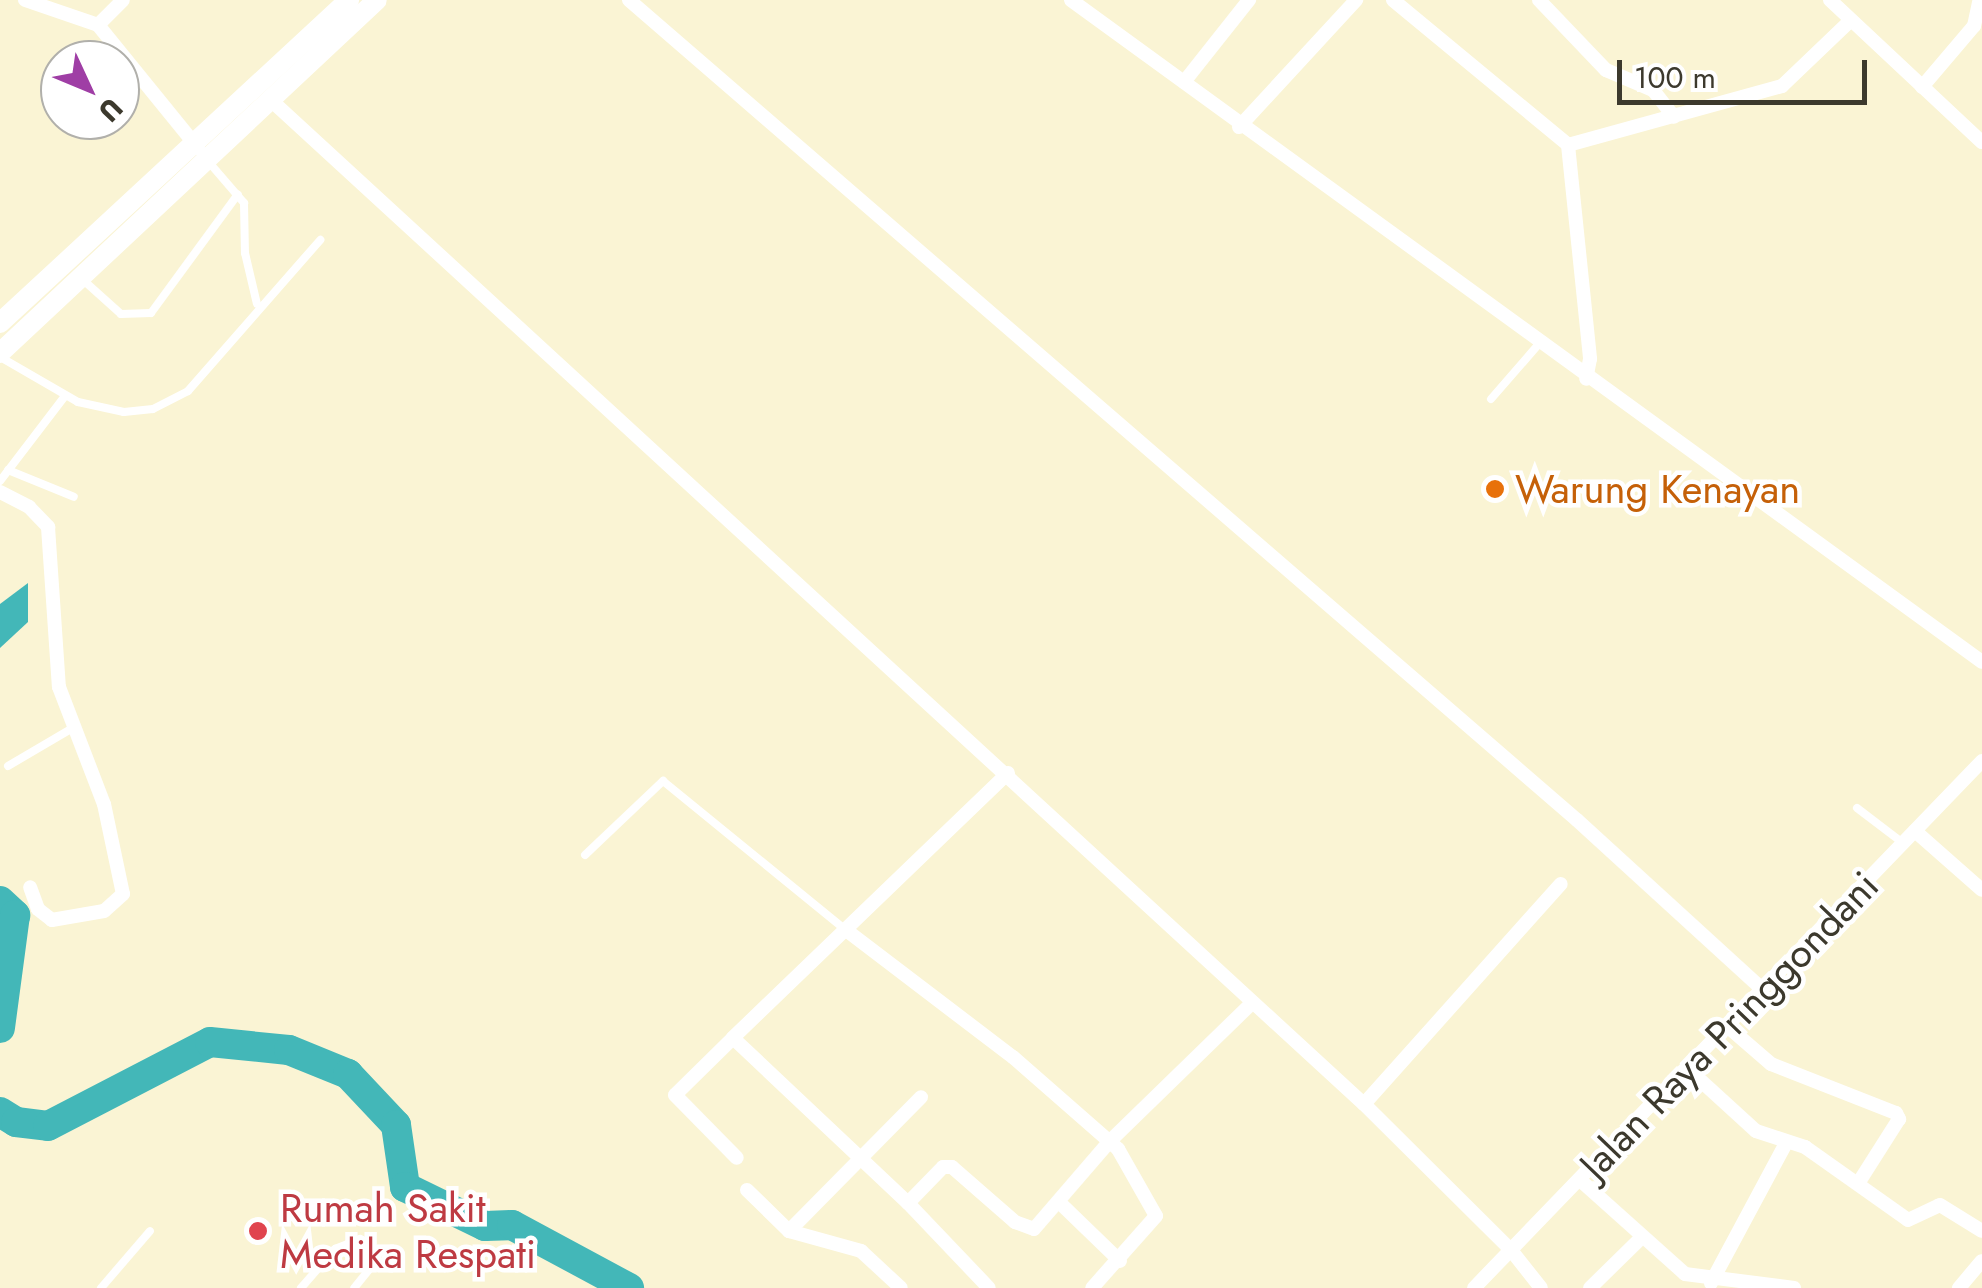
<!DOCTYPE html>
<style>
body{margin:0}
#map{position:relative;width:1982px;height:1288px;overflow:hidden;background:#faf4d4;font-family:Jost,sans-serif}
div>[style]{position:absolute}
.water>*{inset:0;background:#43b7b8}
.river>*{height:30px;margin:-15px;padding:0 15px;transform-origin:15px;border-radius:15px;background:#43b7b8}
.service>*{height:8px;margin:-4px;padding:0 4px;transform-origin:4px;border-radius:4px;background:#fff}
.minor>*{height:14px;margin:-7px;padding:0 7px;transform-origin:7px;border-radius:7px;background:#fff}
.secondary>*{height:20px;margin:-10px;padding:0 10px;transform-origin:10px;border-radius:10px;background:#fff}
.dots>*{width:28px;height:28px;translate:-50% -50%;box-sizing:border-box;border:5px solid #fff;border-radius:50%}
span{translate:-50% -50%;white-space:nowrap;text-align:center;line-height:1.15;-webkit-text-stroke:9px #fff;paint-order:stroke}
.food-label{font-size:40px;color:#c56008}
.left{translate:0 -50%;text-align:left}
.street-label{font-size:40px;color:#3c392d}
.health-label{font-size:40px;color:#be3a42}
.north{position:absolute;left:40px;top:40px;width:100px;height:100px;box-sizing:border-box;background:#fff;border:2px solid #b1b0ab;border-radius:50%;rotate:134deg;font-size:28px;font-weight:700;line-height:40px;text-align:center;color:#3c392d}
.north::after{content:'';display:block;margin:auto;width:35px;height:45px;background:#9f3ea5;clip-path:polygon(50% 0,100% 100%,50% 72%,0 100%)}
.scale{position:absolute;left:1617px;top:60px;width:250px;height:45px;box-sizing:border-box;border:5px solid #3c392d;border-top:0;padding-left:12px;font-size:30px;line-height:35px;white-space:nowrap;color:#3c392d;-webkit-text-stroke:8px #fff;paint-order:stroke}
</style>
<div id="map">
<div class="water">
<i style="clip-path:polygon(28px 583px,28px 622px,0 648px,0 604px)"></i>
</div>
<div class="river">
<i style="left:0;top:901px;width:21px;rotate:43deg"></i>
<i style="left:15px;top:915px;width:114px;rotate:97.6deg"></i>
<i style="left:0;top:1112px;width:19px;rotate:32deg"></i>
<i style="left:16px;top:1122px;width:32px;rotate:7deg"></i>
<i style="left:48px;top:1126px;width:182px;rotate:-27.4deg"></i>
<i style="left:210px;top:1042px;width:79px;rotate:5.8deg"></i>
<i style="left:289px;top:1050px;width:64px;rotate:22.1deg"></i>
<i style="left:348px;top:1074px;width:70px;rotate:46.7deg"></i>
<i style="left:396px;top:1125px;width:63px;rotate:81.7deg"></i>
<i style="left:405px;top:1187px;width:89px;rotate:26deg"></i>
<i style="left:485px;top:1226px;width:27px;rotate:-2deg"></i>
<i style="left:512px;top:1225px;width:133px;rotate:28.3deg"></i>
</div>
<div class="service">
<i style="left:207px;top:160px;width:57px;rotate:49.3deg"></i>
<i style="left:244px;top:203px;width:50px;rotate:88.9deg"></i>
<i style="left:245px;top:253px;width:52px;rotate:76.8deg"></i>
<i style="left:82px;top:279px;width:52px;rotate:41.9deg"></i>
<i style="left:121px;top:314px;width:30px;rotate:-2deg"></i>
<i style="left:151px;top:313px;width:147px;rotate:-53.8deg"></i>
<i style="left:0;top:357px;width:90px;rotate:30deg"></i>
<i style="left:78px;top:402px;width:47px;rotate:12.3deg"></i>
<i style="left:124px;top:412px;width:29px;rotate:-6deg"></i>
<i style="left:153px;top:409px;width:39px;rotate:-27deg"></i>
<i style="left:188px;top:391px;width:201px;rotate:-48.8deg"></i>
<i style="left:1491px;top:399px;width:72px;rotate:-49deg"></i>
<i style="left:8px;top:470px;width:71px;rotate:22.2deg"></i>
<i style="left:0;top:481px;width:107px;rotate:-52.6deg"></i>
<i style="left:8px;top:766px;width:73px;rotate:-30.4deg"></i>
<i style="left:1857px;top:808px;width:58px;rotate:37.3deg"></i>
<i style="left:585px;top:855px;width:108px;rotate:-43.5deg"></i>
<i style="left:663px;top:781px;width:236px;rotate:39.2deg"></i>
<i style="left:101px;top:1288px;width:75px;rotate:-49.3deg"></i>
<i style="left:301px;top:1288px;width:52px;rotate:-48.9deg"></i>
<i style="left:335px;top:1249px;width:27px;rotate:-22deg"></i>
<i style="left:360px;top:1239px;width:21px;rotate:51deg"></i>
<i style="left:373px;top:1255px;width:11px;rotate:95deg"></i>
<i style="left:372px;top:1266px;width:28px;rotate:129deg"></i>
</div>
<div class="minor">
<i style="left:25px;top:0;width:77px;rotate:18.9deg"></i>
<i style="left:98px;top:25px;width:159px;rotate:50.9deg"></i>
<i style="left:629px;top:0;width:1253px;rotate:40.86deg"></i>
<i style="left:1577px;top:820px;width:251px;rotate:42.4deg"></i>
<i style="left:1071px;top:0;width:1126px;rotate:36deg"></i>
<i style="left:1393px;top:0;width:227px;rotate:39.6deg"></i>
<i style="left:1568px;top:145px;width:222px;rotate:-15.4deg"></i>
<i style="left:1782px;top:86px;width:94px;rotate:-43.7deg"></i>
<i style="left:1539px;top:0;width:97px;rotate:46.3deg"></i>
<i style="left:1606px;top:70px;width:51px;rotate:23.1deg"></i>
<i style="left:1653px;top:90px;width:34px;rotate:52deg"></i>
<i style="left:1830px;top:0;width:208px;rotate:43.1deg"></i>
<i style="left:98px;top:25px;width:35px;rotate:-45deg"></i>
<i style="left:1184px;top:82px;width:105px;rotate:-51.6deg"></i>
<i style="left:1922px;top:87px;width:80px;rotate:-49.6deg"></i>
<i style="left:1974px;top:26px;width:24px;rotate:-78deg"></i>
<i style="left:273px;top:102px;width:1481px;rotate:42.57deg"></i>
<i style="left:1364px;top:1104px;width:207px;rotate:44.8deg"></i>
<i style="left:1511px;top:1250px;width:48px;rotate:51.7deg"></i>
<i style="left:1239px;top:127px;width:173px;rotate:-47.3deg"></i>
<i style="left:1568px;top:145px;width:215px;rotate:84.1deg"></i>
<i style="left:1590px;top:359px;width:20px;rotate:101deg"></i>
<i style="left:0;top:492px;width:33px;rotate:27deg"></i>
<i style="left:29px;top:507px;width:28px;rotate:46deg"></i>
<i style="left:48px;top:527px;width:160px;rotate:86.1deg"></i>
<i style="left:59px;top:687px;width:125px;rotate:69deg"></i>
<i style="left:104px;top:804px;width:92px;rotate:78.1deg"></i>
<i style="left:123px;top:894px;width:25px;rotate:138deg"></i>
<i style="left:104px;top:911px;width:53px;rotate:170.2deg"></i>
<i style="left:52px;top:920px;width:18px;rotate:-142deg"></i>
<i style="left:38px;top:909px;width:23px;rotate:-110deg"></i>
<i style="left:1008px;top:773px;width:382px;rotate:136.1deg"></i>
<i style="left:733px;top:1038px;width:241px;rotate:43.3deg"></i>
<i style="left:908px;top:1203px;width:50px;rotate:-45.8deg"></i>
<i style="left:943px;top:1167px;width:9px"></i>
<i style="left:952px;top:1167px;width:84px;rotate:41.1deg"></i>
<i style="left:1015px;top:1222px;width:20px;rotate:20deg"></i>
<i style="left:1034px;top:1229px;width:116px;rotate:-49.2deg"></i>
<i style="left:1110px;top:1141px;width:198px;rotate:-44.2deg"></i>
<i style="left:1915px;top:831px;width:89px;rotate:41.4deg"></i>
<i style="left:846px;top:930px;width:210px;rotate:37.3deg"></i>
<i style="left:1013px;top:1057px;width:140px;rotate:41.2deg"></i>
<i style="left:1118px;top:1149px;width:77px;rotate:60.4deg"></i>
<i style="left:1156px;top:1216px;width:96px;rotate:131.6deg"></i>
<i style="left:1727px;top:1026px;width:58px;rotate:40.8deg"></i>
<i style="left:1771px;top:1064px;width:134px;rotate:21.4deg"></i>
<i style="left:1896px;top:1113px;width:7px;rotate:63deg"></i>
<i style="left:1899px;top:1119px;width:75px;rotate:122.4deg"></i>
<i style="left:733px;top:1038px;width:81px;rotate:135.5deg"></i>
<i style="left:675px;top:1095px;width:88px;rotate:45.5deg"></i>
<i style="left:1688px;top:1069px;width:92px;rotate:42.4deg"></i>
<i style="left:1756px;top:1131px;width:52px;rotate:18.1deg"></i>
<i style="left:1805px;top:1147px;width:126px;rotate:35.3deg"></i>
<i style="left:1908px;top:1220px;width:35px;rotate:-25deg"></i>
<i style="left:1940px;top:1205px;width:49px;rotate:31.8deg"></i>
<i style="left:1364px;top:1104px;width:295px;rotate:-48.2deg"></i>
<i style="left:1580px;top:1180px;width:141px;rotate:41.8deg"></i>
<i style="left:1685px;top:1274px;width:110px;rotate:7.3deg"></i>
<i style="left:747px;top:1190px;width:59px;rotate:44.3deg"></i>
<i style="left:789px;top:1231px;width:75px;rotate:15.5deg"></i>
<i style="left:861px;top:1251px;width:54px;rotate:42.8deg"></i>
<i style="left:908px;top:1203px;width:117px;rotate:46.4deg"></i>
<i style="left:1061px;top:1204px;width:82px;rotate:44deg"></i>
<i style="left:789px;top:1231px;width:188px;rotate:-45.4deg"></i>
<i style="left:1711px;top:1283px;width:159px;rotate:-61.8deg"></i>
<i style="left:1474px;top:1288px;width:732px;rotate:-46.05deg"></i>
<i style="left:1590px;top:1288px;width:70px;rotate:-44.4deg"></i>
<i style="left:1959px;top:1288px;width:35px;rotate:-50deg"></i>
</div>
<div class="secondary">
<i style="left:0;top:323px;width:476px;rotate:-42.8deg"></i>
<i style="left:0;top:353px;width:516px;rotate:-43.12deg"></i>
</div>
<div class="dots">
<i style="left:1495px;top:489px;background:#e8710a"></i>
<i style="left:258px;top:1231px;background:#e0444e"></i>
</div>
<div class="food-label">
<span class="left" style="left:1515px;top:489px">Warung Kenayan</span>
</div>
<div class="street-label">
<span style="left:1729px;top:1025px;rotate:-46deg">Jalan Raya Pringgondani</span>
</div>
<div class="health-label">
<span class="left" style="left:280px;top:1231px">Rumah Sakit<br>Medika Respati</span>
</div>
<div class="north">U</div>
<div class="scale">100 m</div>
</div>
